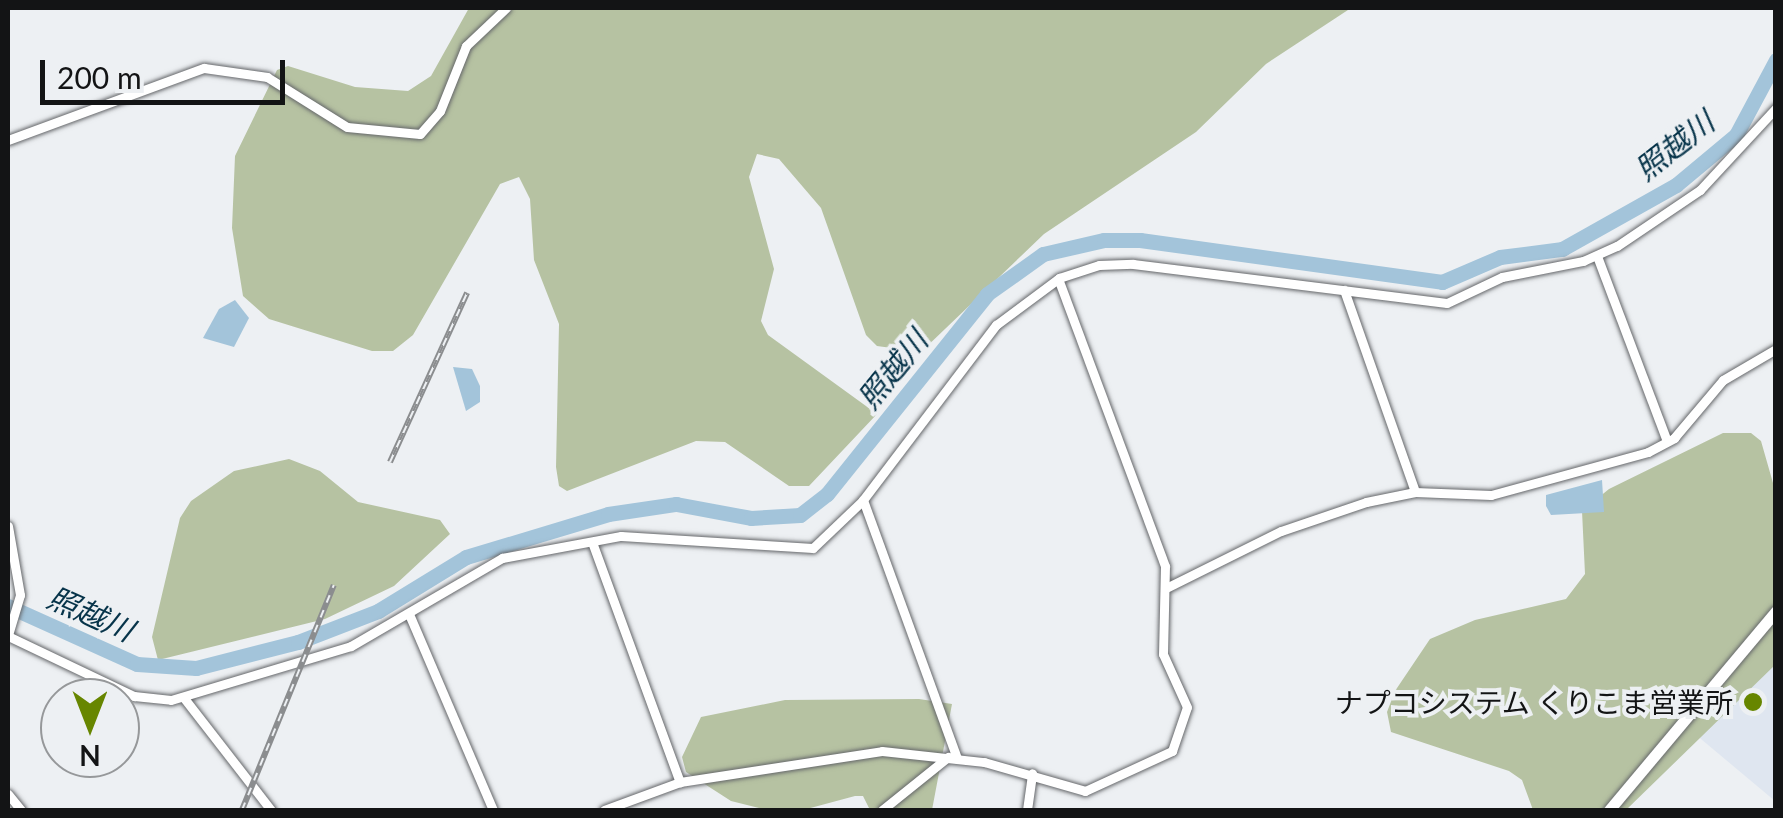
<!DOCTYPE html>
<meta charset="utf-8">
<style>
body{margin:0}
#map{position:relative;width:1783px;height:818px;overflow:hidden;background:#edf0f3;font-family:Lato,"Noto Sans JP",sans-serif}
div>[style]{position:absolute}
.built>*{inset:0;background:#dfe6f0}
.green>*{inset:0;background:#b6c2a2}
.water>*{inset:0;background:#a3c4da}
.river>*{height:15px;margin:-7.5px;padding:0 7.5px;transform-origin:7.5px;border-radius:7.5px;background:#a3c4da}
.roads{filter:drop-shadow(0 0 2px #65676a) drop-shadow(0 0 2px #65676a)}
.minor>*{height:9px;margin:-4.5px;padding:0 4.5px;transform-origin:4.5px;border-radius:4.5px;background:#fff}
.major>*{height:11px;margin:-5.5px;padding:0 5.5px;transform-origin:5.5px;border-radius:5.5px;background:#fff}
.rail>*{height:6px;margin-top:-3px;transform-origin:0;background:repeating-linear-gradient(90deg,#edf0f3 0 8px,#8b8d8f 0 16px);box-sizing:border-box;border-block:2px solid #8b8d8f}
.dots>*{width:28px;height:28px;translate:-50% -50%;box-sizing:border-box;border:5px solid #edf0f3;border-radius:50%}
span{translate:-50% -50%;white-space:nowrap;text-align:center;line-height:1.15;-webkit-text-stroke:8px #edf0f3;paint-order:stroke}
.poi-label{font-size:28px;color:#131415}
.right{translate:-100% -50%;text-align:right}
.water-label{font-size:30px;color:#07344a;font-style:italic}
.frame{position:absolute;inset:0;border:10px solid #131415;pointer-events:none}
.north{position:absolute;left:40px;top:678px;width:100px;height:100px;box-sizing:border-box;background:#edf0f3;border:2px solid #96989a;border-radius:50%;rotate:180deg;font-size:28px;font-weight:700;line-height:40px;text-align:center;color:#131415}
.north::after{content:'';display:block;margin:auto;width:35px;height:45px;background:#678600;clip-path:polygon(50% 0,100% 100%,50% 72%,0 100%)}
.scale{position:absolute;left:40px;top:60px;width:245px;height:45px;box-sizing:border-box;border:5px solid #131415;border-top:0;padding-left:12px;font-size:30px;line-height:35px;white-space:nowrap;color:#131415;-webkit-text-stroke:8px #edf0f3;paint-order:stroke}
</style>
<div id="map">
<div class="built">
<i style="clip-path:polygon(1775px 639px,1775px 801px,1689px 729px)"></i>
</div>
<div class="green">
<i style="clip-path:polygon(469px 8px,1351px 8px,1266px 64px,1196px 132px,1044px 234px,921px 352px,877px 346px,866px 335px,821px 208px,779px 159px,757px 154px,749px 177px,774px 269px,761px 321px,768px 335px,877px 414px,809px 486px,789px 486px,725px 442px,696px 441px,567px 491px,559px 486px,556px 467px,559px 324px,534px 260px,530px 199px,519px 177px,500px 184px,413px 335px,393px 351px,372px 351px,269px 319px,243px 296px,232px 228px,235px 156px,277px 70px,288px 66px,355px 87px,408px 91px,431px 76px)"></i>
<i style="clip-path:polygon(1723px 433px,1751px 433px,1761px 441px,1775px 490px,1775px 665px,1626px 810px,1533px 810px,1522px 780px,1509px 771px,1391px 732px,1387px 712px,1395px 691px,1430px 639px,1475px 620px,1566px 599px,1585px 574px,1582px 511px,1609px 489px)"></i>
<i style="clip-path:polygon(289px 459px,320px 471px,358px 502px,440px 520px,450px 534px,394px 586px,325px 619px,158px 660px,152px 637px,180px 518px,191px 501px,234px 471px)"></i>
<i style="clip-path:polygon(919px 699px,952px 704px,932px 810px,870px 810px,863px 796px,855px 796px,803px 810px,767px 810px,731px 801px,686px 772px,682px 757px,701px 717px,785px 700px)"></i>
</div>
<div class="water">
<i style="clip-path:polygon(235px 300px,249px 318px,234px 347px,203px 338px,219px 309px)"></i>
<i style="clip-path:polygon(453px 367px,472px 369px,480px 386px,480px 402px,466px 411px)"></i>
<i style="clip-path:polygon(1602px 480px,1604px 512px,1551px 515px,1546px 506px,1546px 495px)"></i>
</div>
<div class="river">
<i style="left:8px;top:606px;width:141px;rotate:24.2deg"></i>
<i style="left:137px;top:664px;width:59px;rotate:3.9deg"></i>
<i style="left:196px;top:668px;width:105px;rotate:-14.3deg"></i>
<i style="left:298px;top:642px;width:86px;rotate:-21.2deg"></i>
<i style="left:378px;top:611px;width:103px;rotate:-31.5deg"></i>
<i style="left:466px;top:557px;width:148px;rotate:-16.8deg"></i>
<i style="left:608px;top:514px;width:69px;rotate:-8.4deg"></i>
<i style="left:676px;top:504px;width:76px;rotate:10.6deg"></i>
<i style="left:751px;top:518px;width:49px;rotate:-3.5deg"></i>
<i style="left:800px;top:515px;width:34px;rotate:-38deg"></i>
<i style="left:827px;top:494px;width:256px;rotate:-51.3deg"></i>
<i style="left:987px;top:294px;width:69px;rotate:-35.5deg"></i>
<i style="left:1043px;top:254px;width:63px;rotate:-12.9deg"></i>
<i style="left:1104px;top:240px;width:36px"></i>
<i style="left:1140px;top:240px;width:305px;rotate:7.9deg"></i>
<i style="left:1442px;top:282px;width:63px;rotate:-23.3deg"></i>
<i style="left:1500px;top:257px;width:63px;rotate:-7.4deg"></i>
<i style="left:1562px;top:249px;width:131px;rotate:-29.3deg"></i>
<i style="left:1676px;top:185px;width:78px;rotate:-39.8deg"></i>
<i style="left:1736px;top:135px;width:85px;rotate:-61.9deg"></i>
</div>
<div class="roads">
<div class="minor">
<i style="left:8px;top:140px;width:209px;rotate:-20.2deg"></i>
<i style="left:204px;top:68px;width:64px;rotate:8.1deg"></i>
<i style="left:267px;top:77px;width:94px;rotate:32deg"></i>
<i style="left:347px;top:127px;width:73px;rotate:5.5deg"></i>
<i style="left:420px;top:134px;width:30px;rotate:-49deg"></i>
<i style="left:440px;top:111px;width:70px;rotate:-68.2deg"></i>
<i style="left:466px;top:46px;width:55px;rotate:-43.5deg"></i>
<i style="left:1597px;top:256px;width:198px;rotate:69.3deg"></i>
<i style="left:1344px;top:290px;width:214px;rotate:70.6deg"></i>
<i style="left:863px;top:500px;width:275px;rotate:70deg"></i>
<i style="left:8px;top:526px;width:70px;rotate:80.1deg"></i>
<i style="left:20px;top:595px;width:42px;rotate:106.7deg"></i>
<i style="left:592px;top:542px;width:256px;rotate:69.9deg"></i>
<i style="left:1166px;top:588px;width:128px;rotate:-26.4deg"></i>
<i style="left:1281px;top:531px;width:90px;rotate:-18.8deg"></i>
<i style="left:1366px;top:502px;width:50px;rotate:-11.5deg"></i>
<i style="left:1415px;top:492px;width:76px;rotate:2.3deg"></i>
<i style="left:1491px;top:495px;width:163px;rotate:-15.3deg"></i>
<i style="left:1648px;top:452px;width:30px;rotate:-28deg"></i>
<i style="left:1674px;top:438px;width:76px;rotate:-49.8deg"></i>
<i style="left:1723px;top:380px;width:61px;rotate:-30.3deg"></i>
<i style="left:409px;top:614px;width:213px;rotate:66.8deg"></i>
<i style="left:8px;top:636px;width:140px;rotate:25.5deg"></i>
<i style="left:134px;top:696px;width:37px;rotate:6deg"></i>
<i style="left:171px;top:700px;width:188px;rotate:-16.7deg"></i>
<i style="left:351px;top:646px;width:175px;rotate:-30.2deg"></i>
<i style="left:502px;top:558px;width:121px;rotate:-10.5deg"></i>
<i style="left:621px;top:536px;width:192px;rotate:3.6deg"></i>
<i style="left:813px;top:548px;width:69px;rotate:-43.8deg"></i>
<i style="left:863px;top:500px;width:220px;rotate:-52.8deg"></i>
<i style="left:996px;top:325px;width:79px;rotate:-36.7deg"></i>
<i style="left:1059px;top:278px;width:42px;rotate:-18deg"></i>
<i style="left:1099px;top:265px;width:34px;rotate:-2deg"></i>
<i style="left:1133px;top:264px;width:316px;rotate:7.1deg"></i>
<i style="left:1447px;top:303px;width:61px;rotate:-25.3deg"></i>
<i style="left:1502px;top:277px;width:83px;rotate:-11.2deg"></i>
<i style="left:1583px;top:261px;width:37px;rotate:-24deg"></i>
<i style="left:1617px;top:246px;width:100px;rotate:-34deg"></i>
<i style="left:1700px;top:190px;width:112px;rotate:-47.2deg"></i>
<i style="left:184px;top:698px;width:142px;rotate:52.2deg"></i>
<i style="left:8px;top:794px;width:21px;rotate:51deg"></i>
<i style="left:604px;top:810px;width:81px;rotate:-20.2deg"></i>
<i style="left:680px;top:782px;width:204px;rotate:-8.7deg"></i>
<i style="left:882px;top:751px;width:103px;rotate:6.2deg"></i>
<i style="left:984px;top:762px;width:105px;rotate:16deg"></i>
<i style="left:1085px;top:791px;width:96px;rotate:-24.7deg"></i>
<i style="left:1172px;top:751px;width:46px;rotate:-71.2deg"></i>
<i style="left:1187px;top:707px;width:58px;rotate:-114.4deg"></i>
<i style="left:1163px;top:654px;width:88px;rotate:-88.7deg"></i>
<i style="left:1165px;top:566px;width:306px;rotate:-110.4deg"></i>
<i style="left:882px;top:810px;width:85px;rotate:-38.8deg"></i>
<i style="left:1027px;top:810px;width:37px;rotate:-82deg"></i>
</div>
<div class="major">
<i style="left:1609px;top:810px;width:260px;rotate:-50deg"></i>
</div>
</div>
<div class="rail">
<i style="left:390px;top:462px;width:186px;rotate:-65.5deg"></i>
<i style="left:242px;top:810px;width:243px;rotate:-67.8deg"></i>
</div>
<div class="dots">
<i style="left:1753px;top:702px;background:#678600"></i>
</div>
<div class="poi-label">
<span class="right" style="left:1733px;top:702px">ナプコシステム くりこま営業所</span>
</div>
<div class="water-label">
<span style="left:1674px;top:145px;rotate:-38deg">照越川</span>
<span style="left:892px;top:369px;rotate:-51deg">照越川</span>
<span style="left:91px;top:613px;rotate:24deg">照越川</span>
</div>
<div class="frame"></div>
<div class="north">N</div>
<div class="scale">200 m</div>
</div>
